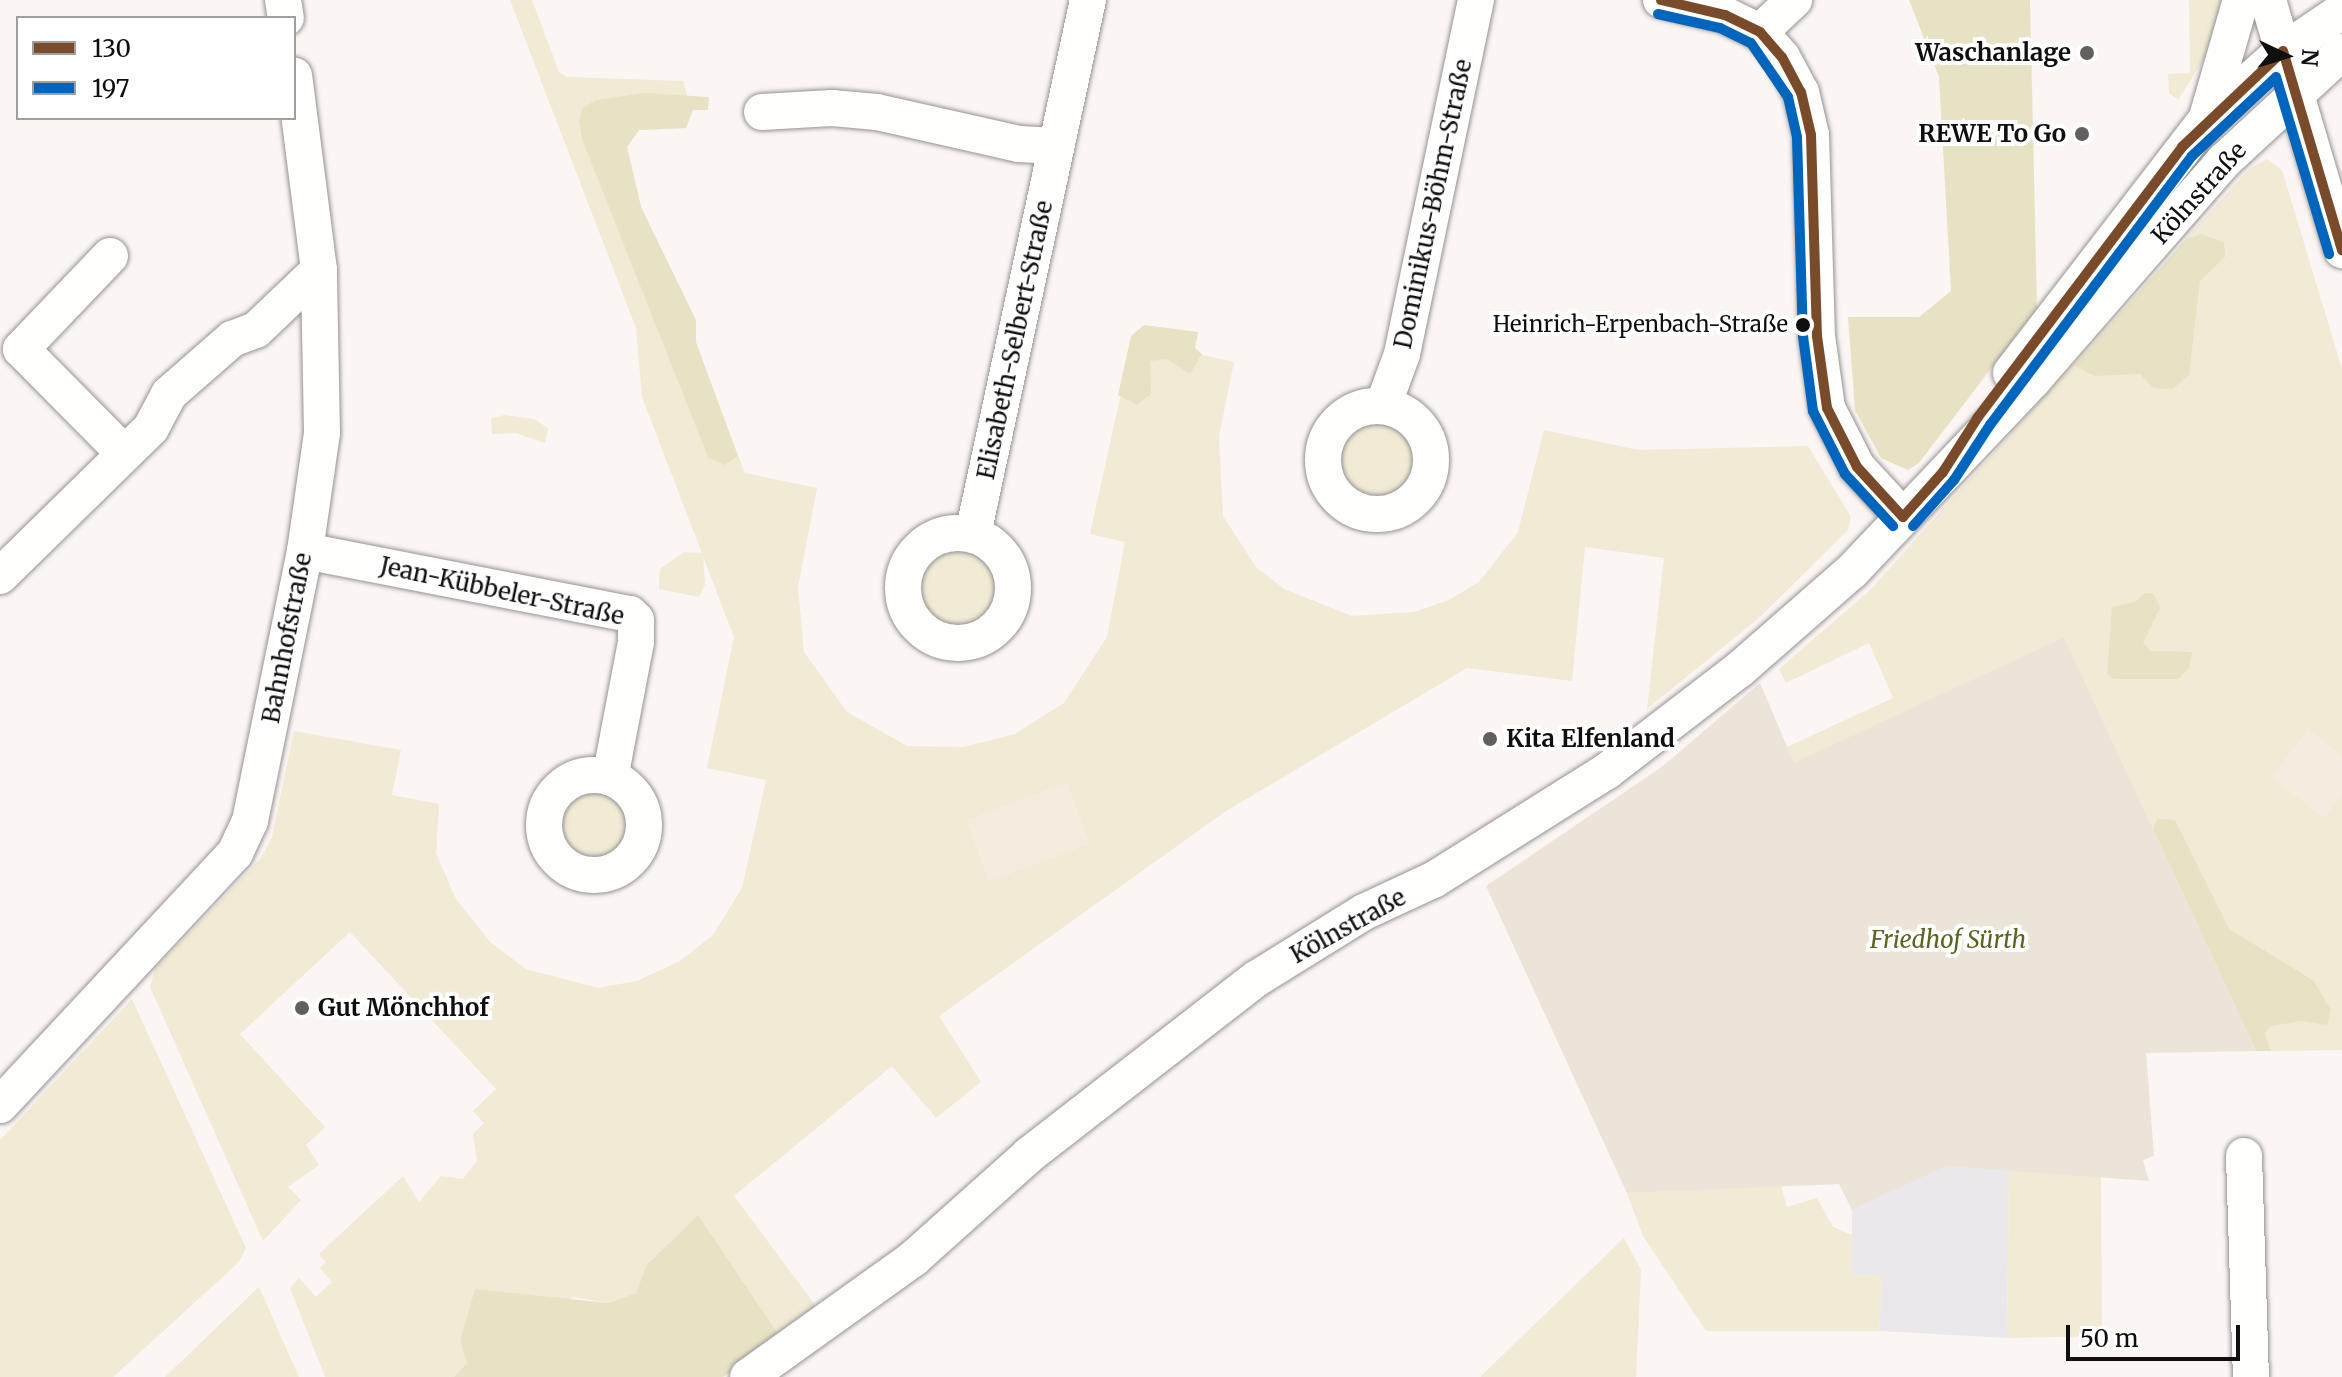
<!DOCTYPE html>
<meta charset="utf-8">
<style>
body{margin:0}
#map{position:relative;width:2342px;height:1377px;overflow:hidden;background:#fbf5f4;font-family:Merriweather,serif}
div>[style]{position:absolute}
.industrial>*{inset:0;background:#ebe8ec}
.green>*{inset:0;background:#f1ead5}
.round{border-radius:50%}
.forest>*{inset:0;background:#e8e2c4}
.cemetery>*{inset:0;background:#ece4d8}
.pitch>*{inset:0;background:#f5ecdf}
.roads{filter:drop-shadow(0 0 2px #959392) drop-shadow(0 0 2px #959392)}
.minor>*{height:36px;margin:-18px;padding:0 18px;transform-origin:18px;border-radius:18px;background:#fefefd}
.minor>.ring{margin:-18px;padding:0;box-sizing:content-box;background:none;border:36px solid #fefefd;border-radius:50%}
.bus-1>*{height:10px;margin:-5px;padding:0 5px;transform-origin:5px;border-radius:5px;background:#7a4b2a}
.bus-2>*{height:10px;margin:-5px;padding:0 5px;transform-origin:5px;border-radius:5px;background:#0065bd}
.dots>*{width:22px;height:22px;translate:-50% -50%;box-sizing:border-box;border:4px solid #fff;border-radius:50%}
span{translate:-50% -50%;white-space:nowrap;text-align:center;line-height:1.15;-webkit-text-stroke:8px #fff;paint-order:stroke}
.bus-label{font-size:22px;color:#0f0f0f}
.right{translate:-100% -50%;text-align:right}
.poi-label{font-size:24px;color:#0f0f0f;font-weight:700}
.left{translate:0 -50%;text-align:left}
.street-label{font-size:24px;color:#0f0f0f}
.park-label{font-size:24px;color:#5b6521;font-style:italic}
.legend{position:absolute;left:16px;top:16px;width:280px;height:104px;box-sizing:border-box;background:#fff;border:2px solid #9f9f9f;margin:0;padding:10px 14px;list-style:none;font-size:24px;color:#0f0f0f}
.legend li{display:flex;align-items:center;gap:16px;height:40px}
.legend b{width:40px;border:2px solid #9f9f9f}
.north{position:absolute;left:2246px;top:16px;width:80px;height:80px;-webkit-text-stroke:6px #fff;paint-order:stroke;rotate:94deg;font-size:22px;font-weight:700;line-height:32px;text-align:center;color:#0f0f0f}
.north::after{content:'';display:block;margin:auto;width:28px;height:36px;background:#0f0f0f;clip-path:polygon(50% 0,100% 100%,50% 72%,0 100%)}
.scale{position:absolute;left:2066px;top:1325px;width:174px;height:36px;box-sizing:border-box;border:4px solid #0f0f0f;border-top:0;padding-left:10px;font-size:24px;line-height:28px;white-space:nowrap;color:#0f0f0f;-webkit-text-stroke:6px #fff;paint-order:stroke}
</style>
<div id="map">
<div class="industrial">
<i style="clip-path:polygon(1945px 1166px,2009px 1170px,2007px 1338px,1879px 1331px,1882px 1276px,1852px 1275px,1852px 1210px)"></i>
</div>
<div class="green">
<i style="clip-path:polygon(510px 0,532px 0,559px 72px,567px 77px,683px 81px,688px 98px,686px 128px,639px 130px,627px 147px,641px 207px,745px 473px,817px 488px,798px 587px,804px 652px,847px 712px,907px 746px,963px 747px,1015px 734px,1064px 703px,1107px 637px,1125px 542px,1090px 534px,1133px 339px,1234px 362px,1219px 436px,1223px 516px,1256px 567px,1284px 589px,1352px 616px,1414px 612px,1449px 600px,1479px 582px,1518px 532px,1544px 430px,1638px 450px,1808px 446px,1851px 517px,1848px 530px,1759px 618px,1647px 709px,1664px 558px,1585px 547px,1572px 681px,1467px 668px,1226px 811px,939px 1016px,981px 1082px,936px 1118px,892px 1066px,734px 1196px,818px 1309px,782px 1340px,646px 1266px,636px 1293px,608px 1303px,573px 1297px,467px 1363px,454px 1377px,325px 1377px,290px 1288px,299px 1278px,316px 1297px,332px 1282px,320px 1268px,326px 1262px,319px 1254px,403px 1176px,419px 1202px,441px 1176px,463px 1179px,477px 1161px,473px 1134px,484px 1123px,473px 1111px,496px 1089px,350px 932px,240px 1034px,325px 1127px,306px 1145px,319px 1165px,288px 1187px,301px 1200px,263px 1241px,150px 987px,155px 969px,261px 858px,272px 837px,294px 731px,401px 750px,392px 795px,439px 804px,436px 853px,456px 899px,490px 942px,526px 969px,598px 988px,637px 981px,680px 961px,713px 935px,742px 888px,766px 780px,707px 768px,734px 637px,642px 397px,636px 328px)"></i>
<i style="clip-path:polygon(2189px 0,2221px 0,2210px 50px,2178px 100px,2169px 93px,2168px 74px,2190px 73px)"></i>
<i style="clip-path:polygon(2267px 159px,2282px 170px,2342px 369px,2342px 1050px,2256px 1051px,2064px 637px,1794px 764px,1787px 747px,1893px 698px,1869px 643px,1786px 683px,1779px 669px,1870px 590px,2249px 169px)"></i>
<i style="clip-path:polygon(504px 415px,534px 419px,548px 428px,545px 443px,516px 433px,492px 434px,491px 419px)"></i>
<i class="round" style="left:1334px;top:417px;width:88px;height:88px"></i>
<i class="round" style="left:911px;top:540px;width:92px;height:92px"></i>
<i style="clip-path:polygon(684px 552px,703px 553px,705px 585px,699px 597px,659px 589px,660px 569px)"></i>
<i class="round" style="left:559px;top:790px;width:70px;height:70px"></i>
<i style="clip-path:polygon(132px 999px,246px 1248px,239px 1262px,113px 1377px,0 1377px,0 1140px)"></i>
<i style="clip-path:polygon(2009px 1170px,2101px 1176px,2102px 1336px,2007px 1338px)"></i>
<i style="clip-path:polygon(1781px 1186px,1787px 1207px,1817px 1198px,1833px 1227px,1852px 1235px,1852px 1275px,1882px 1276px,1879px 1331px,1706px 1331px,1643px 1236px,1627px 1193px)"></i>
<i style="clip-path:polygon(1624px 1238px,1641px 1270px,1636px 1377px,1480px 1377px)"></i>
<i style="clip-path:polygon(259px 1287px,299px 1377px,165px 1377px)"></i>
</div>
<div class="forest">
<i style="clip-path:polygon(1909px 0,2030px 0,2037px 308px,1919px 463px,1908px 470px,1881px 458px,1855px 410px,1848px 317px,1919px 317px,1951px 291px,1939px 77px)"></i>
<i style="clip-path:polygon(645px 93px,709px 97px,708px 110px,693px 110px,686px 128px,639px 130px,627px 147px,641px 207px,696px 320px,696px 342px,738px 456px,724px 465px,708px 457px,582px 139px,579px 121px,583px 108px,596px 100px)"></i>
<i style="clip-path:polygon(2201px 234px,2224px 242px,2225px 257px,2200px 281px,2189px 375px,2172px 389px,2154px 388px,2140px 374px,2095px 376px,2075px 366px,2186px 239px)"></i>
<i style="clip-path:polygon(1144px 325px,1198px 332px,1195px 348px,1202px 354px,1190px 374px,1167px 359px,1150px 361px,1151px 394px,1137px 405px,1118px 395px,1131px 336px)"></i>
<i style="clip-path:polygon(2145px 593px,2154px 594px,2160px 608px,2143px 643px,2151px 651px,2192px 652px,2189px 668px,2178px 679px,2114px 679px,2107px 674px,2112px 607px,2135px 602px)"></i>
<i style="clip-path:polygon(2157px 819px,2175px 820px,2229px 929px,2314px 981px,2331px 1010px,2327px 1025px,2302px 1021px,2270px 1026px,2265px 1034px,2271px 1051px,2256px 1051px,2153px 829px)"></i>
<i style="clip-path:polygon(698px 1215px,782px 1340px,723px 1377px,454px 1377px,467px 1363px,460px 1341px,475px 1289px,608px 1303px,636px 1293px,646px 1266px)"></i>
</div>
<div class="cemetery">
<i style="clip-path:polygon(2064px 637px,2256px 1051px,2146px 1053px,2154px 1156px,2143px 1160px,2149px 1181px,1946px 1166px,1852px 1210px,1839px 1184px,1627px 1193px,1486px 886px,1663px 766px,1760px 683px,1794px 763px)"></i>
</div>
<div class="pitch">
<i style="clip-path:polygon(2308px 729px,2342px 756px,2342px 795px,2324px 818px,2271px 777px)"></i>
<i style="clip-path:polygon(1067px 782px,1090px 844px,989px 882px,966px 820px)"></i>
</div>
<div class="roads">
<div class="minor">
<i style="left:283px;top:0;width:18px;rotate:81deg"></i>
<i style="left:1661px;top:0;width:66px;rotate:13.2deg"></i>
<i style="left:1725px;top:15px;width:39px;rotate:26deg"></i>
<i style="left:1760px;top:32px;width:33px;rotate:49deg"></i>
<i style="left:1782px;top:57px;width:40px;rotate:62deg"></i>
<i style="left:1801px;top:92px;width:44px;rotate:76.9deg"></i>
<i style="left:1811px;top:135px;width:201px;rotate:88.3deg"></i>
<i style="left:1817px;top:336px;width:73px;rotate:82.1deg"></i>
<i style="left:1827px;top:408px;width:66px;rotate:63deg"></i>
<i style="left:1857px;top:467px;width:68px;rotate:47.4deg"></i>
<i style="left:2268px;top:0;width:261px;rotate:73.5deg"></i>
<i style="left:1760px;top:32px;width:47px;rotate:-43.3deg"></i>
<i style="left:762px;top:112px;width:70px;rotate:-3.3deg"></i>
<i style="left:832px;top:108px;width:45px;rotate:5.1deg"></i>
<i style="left:877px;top:112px;width:146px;rotate:12.7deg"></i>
<i style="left:1019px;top:144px;width:37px;rotate:3deg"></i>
<i style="left:2208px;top:114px;width:119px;rotate:-73.9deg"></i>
<i style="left:110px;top:256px;width:129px;rotate:133.7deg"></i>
<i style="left:21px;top:349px;width:146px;rotate:45.3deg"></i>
<i style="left:2011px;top:373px;width:319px;rotate:-52.4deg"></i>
<i style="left:2206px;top:120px;width:103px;rotate:-41.9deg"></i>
<i style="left:2283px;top:51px;width:71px;rotate:-34.1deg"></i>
<i style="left:1383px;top:406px;width:55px;rotate:-69.9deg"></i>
<i style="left:1402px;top:354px;width:362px;rotate:-78.2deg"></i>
<i class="ring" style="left:1323px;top:406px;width:72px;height:72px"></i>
<i class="ring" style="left:903px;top:533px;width:74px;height:74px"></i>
<i style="left:973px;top:534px;width:546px;rotate:-77.85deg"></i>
<i style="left:305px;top:551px;width:331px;rotate:11deg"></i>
<i style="left:630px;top:614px;width:8px;rotate:45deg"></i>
<i style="left:636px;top:620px;width:22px;rotate:90deg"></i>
<i style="left:636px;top:642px;width:138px;rotate:100.8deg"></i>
<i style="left:0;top:576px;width:211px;rotate:-44.4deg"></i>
<i style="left:151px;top:428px;width:38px;rotate:-62deg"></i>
<i style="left:169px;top:394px;width:84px;rotate:-41.1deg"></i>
<i style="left:232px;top:339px;width:26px;rotate:-21deg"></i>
<i style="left:256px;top:330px;width:87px;rotate:-43.6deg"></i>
<i class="ring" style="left:544px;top:775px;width:64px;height:64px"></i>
<i style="left:0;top:1105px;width:345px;rotate:-47deg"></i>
<i style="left:235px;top:853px;width:35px;rotate:-65deg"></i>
<i style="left:250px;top:821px;width:276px;rotate:-78.5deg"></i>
<i style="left:305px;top:551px;width:119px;rotate:-81.8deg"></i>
<i style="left:322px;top:433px;width:163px;rotate:-91.1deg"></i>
<i style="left:319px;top:270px;width:196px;rotate:-97.3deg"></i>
<i style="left:2244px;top:1156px;width:221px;rotate:88.2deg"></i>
<i style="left:748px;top:1377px;width:204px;rotate:-35.6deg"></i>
<i style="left:914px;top:1258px;width:154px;rotate:-41.8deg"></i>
<i style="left:1029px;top:1155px;width:287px;rotate:-37.8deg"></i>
<i style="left:1256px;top:979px;width:127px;rotate:-31.8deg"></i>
<i style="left:1364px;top:912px;width:78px;rotate:-24.9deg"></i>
<i style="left:1435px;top:879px;width:203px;rotate:-32.1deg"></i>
<i style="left:1607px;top:771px;width:168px;rotate:-37.5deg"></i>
<i style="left:1740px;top:669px;width:149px;rotate:-41.2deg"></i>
<i style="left:1852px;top:571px;width:263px;rotate:-46.5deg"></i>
<i style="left:2033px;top:380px;width:291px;rotate:-48.9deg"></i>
<i style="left:2224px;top:161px;width:161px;rotate:-42.7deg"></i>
</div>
</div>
<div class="bus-1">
<i style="left:1661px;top:0;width:66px;rotate:13.2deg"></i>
<i style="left:1725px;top:15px;width:39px;rotate:26deg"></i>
<i style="left:1760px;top:32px;width:33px;rotate:49deg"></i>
<i style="left:1782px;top:57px;width:40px;rotate:62deg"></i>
<i style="left:1801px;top:92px;width:44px;rotate:76.9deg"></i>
<i style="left:1811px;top:135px;width:201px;rotate:88.3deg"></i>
<i style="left:1817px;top:336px;width:73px;rotate:82.1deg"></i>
<i style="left:1827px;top:408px;width:66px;rotate:63deg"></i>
<i style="left:1857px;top:467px;width:68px;rotate:47.4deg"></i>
<i style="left:1903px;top:517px;width:60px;rotate:-48.4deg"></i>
<i style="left:1943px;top:472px;width:65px;rotate:-57.5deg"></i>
<i style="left:1978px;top:417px;width:338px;rotate:-52.9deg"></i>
<i style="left:2182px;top:147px;width:139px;rotate:-43.5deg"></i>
<i style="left:2283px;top:51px;width:208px;rotate:73.5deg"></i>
</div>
<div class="bus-2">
<i style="left:1658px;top:14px;width:64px;rotate:12.7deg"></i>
<i style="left:1720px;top:28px;width:34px;rotate:26deg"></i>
<i style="left:1751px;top:43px;width:65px;rotate:55.6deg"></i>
<i style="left:1788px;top:97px;width:41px;rotate:77.3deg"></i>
<i style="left:1797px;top:137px;width:199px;rotate:88.3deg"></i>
<i style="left:1803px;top:336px;width:76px;rotate:82.4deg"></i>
<i style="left:1813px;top:411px;width:71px;rotate:63.1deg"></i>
<i style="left:1845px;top:474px;width:71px;rotate:47.3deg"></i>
<i style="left:1913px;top:526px;width:62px;rotate:-48.3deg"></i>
<i style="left:1954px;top:480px;width:66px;rotate:-56.8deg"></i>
<i style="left:1990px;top:425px;width:336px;rotate:-53.1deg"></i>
<i style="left:2192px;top:156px;width:115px;rotate:-43.2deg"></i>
<i style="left:2276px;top:77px;width:185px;rotate:73.3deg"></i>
</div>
<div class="dots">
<i style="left:2087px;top:53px;background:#62605f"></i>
<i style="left:2082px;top:134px;background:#62605f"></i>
<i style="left:1803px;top:325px;background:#0f0f0f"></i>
<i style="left:1490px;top:739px;background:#62605f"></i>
<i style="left:302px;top:1008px;background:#62605f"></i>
</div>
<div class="bus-label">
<span class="right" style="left:1788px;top:325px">Heinrich-Erpenbach-Straße</span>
</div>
<div class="poi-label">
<span class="right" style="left:2071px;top:53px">Waschanlage</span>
<span class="right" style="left:2066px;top:134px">REWE To Go</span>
<span class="left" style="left:1506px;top:739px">Kita Elfenland</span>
<span class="left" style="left:318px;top:1008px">Gut Mönchhof</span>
</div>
<div class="street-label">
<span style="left:2199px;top:193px;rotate:-48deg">Kölnstraße</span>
<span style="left:1433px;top:204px;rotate:-78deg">Dominikus-Böhm-Straße</span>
<span style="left:1015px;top:340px;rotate:-78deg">Elisabeth-Selbert-Straße</span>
<span style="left:502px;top:591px;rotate:12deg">Jean-Kübbeler-Straße</span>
<span style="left:287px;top:638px;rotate:-79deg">Bahnhofstraße</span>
<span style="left:1348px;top:926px;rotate:-29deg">Kölnstraße</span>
</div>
<div class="park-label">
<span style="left:1948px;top:940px">Friedhof Sürth</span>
</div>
<ul class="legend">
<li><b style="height:10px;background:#7a4b2a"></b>130</li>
<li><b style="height:10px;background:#0065bd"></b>197</li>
</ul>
<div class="north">N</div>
<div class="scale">50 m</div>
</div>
